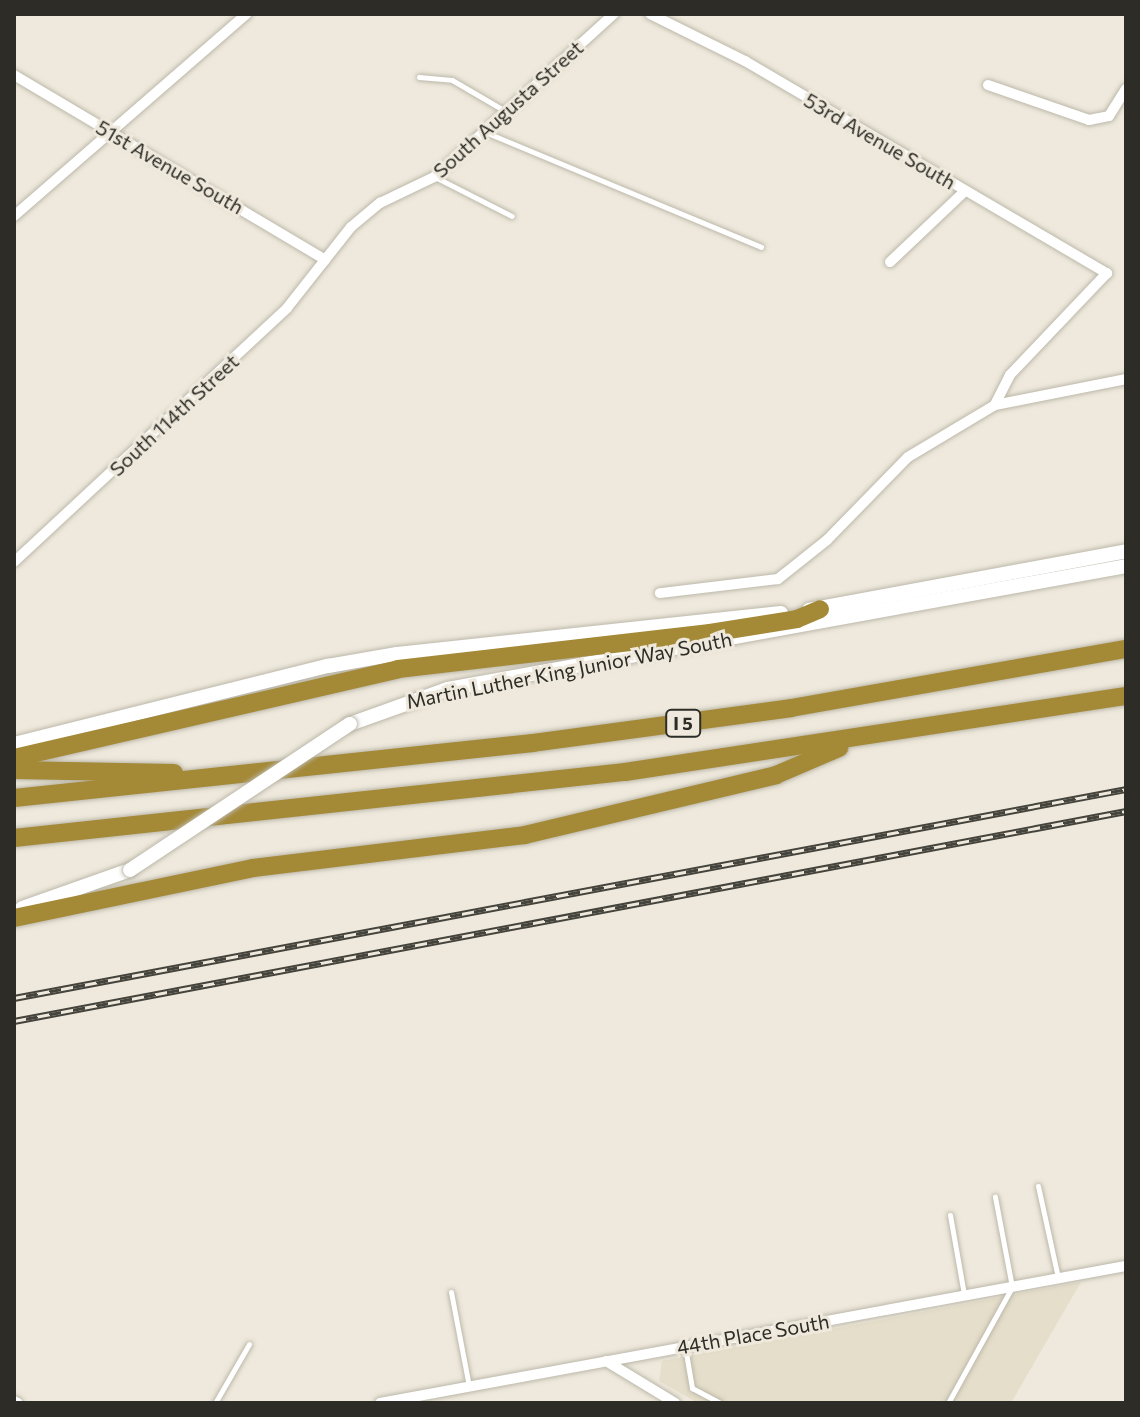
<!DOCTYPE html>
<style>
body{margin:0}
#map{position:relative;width:1140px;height:1417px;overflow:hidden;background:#eee9dc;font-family:Commissioner,sans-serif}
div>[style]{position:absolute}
.built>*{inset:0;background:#e5deca}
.roads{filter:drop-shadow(0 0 2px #bcb8aa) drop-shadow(0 0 2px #bcb8aa)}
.service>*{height:5px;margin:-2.5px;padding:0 2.5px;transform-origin:2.5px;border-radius:2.5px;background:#fff}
.minor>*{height:10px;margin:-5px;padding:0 5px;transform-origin:5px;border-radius:5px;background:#fff}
.secondary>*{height:14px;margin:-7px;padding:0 7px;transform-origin:7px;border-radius:7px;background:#fff}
.motorway>*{height:18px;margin:-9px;padding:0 9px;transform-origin:9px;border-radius:9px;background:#a48937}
.rail>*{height:7px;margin-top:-3.5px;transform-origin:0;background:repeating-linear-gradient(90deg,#eee9dc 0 12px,#44433c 0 24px);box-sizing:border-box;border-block:2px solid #44433c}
.bridges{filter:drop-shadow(0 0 2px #bcb8aa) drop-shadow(0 0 2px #bcb8aa)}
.secondary-bridge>*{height:14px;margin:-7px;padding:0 7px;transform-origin:7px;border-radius:7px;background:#fff}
span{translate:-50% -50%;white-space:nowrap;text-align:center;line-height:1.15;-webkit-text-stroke:6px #eee9dc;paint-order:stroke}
.shield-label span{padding:2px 6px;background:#eee9dc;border:2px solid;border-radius:6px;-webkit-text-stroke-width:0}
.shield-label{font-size:18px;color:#2d2c26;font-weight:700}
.street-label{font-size:20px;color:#2d2c26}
.frame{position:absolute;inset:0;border:16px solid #2d2c26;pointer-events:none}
</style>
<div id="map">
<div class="built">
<i style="clip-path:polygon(1081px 1282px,1011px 1403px,698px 1403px,659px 1381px,662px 1361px)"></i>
</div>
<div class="roads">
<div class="service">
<i style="left:419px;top:77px;width:33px;rotate:5deg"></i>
<i style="left:452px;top:80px;width:61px;rotate:30.3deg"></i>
<i style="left:485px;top:132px;width:299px;rotate:22.6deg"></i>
<i style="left:435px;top:177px;width:86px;rotate:26.9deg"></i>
<i style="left:1038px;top:1186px;width:94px;rotate:77.7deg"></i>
<i style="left:950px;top:1215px;width:80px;rotate:80deg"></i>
<i style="left:451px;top:1292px;width:96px;rotate:79.2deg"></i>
<i style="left:685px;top:1347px;width:42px;rotate:80.3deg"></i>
<i style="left:692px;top:1388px;width:32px;rotate:28deg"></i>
<i style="left:215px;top:1403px;width:68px;rotate:-60deg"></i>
<i style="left:948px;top:1403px;width:132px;rotate:-61.1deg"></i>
<i style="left:1012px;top:1287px;width:92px;rotate:-100.7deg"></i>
</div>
<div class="minor">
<i style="left:650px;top:14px;width:106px;rotate:26.3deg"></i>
<i style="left:745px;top:61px;width:420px;rotate:30.4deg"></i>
<i style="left:1107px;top:273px;width:141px;rotate:133.6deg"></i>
<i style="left:1010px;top:375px;width:34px;rotate:117deg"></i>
<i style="left:995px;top:405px;width:101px;rotate:149.1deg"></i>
<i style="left:908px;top:457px;width:116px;rotate:134.3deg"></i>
<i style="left:827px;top:540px;width:63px;rotate:141.5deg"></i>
<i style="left:778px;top:579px;width:119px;rotate:173.2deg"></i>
<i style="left:14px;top:75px;width:362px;rotate:30.7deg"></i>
<i style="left:988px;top:85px;width:107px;rotate:19.1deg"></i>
<i style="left:1089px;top:120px;width:20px;rotate:-11deg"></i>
<i style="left:1109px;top:116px;width:32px;rotate:-58deg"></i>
<i style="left:14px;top:216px;width:308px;rotate:-41deg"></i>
<i style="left:890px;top:262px;width:103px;rotate:-43.4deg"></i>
<i style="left:995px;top:405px;width:134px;rotate:-11.2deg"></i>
<i style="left:14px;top:562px;width:373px;rotate:-42.9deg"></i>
<i style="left:287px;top:308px;width:103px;rotate:-51.7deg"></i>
<i style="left:351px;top:227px;width:38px;rotate:-40deg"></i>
<i style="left:380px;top:203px;width:60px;rotate:-25.7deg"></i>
<i style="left:434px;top:177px;width:243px;rotate:-42.2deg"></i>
<i style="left:606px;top:1361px;width:81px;rotate:31.3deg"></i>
<i style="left:14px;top:1401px;width:4px;rotate:27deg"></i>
<i style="left:380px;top:1403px;width:758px;rotate:-10.41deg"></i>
</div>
<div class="secondary">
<i style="left:809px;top:610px;width:322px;rotate:-10.5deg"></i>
<i style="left:350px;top:724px;width:104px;rotate:-19.7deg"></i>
<i style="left:448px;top:689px;width:689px;rotate:-10.28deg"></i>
<i style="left:14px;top:744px;width:324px;rotate:-14deg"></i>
<i style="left:328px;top:666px;width:70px;rotate:-9.9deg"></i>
<i style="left:397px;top:654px;width:386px;rotate:-6.1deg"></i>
<i style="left:22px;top:908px;width:114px;rotate:-19.4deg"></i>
</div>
<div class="motorway">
<i style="left:14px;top:758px;width:394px;rotate:-13deg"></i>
<i style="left:398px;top:669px;width:314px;rotate:-6.6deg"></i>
<i style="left:710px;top:633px;width:88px;rotate:-9.1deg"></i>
<i style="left:797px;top:619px;width:25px;rotate:-23deg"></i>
<i style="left:14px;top:770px;width:160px;rotate:1.1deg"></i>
<i style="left:14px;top:798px;width:522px;rotate:-6.05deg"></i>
<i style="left:533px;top:743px;width:260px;rotate:-7.7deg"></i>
<i style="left:791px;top:708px;width:340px;rotate:-10deg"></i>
<i style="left:14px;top:838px;width:615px;rotate:-6.17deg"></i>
<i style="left:625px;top:772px;width:507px;rotate:-8.63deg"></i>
<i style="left:14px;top:918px;width:244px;rotate:-11.8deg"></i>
<i style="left:253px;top:868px;width:274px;rotate:-6.9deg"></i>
<i style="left:525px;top:835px;width:258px;rotate:-13.4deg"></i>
<i style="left:776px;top:775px;width:69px;rotate:-23.2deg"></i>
</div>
</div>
<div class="rail">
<i style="left:14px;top:998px;width:1131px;rotate:-10.64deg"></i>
<i style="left:14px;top:1021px;width:1132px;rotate:-10.69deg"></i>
</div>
<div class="bridges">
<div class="secondary-bridge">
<i style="left:130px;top:870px;width:264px;rotate:-33.6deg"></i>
</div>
</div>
<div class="shield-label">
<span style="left:683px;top:723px">I 5</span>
</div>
<div class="street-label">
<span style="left:508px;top:109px;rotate:-42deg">South Augusta Street</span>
<span style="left:880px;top:141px;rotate:30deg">53rd Avenue South</span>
<span style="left:170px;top:167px;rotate:30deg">51st Avenue South</span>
<span style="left:174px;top:415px;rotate:-43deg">South 114th Street</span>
<span style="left:569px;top:670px;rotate:-11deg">Martin Luther King Junior Way South</span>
<span style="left:753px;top:1334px;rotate:-10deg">44th Place South</span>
</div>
<div class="frame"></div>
</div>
